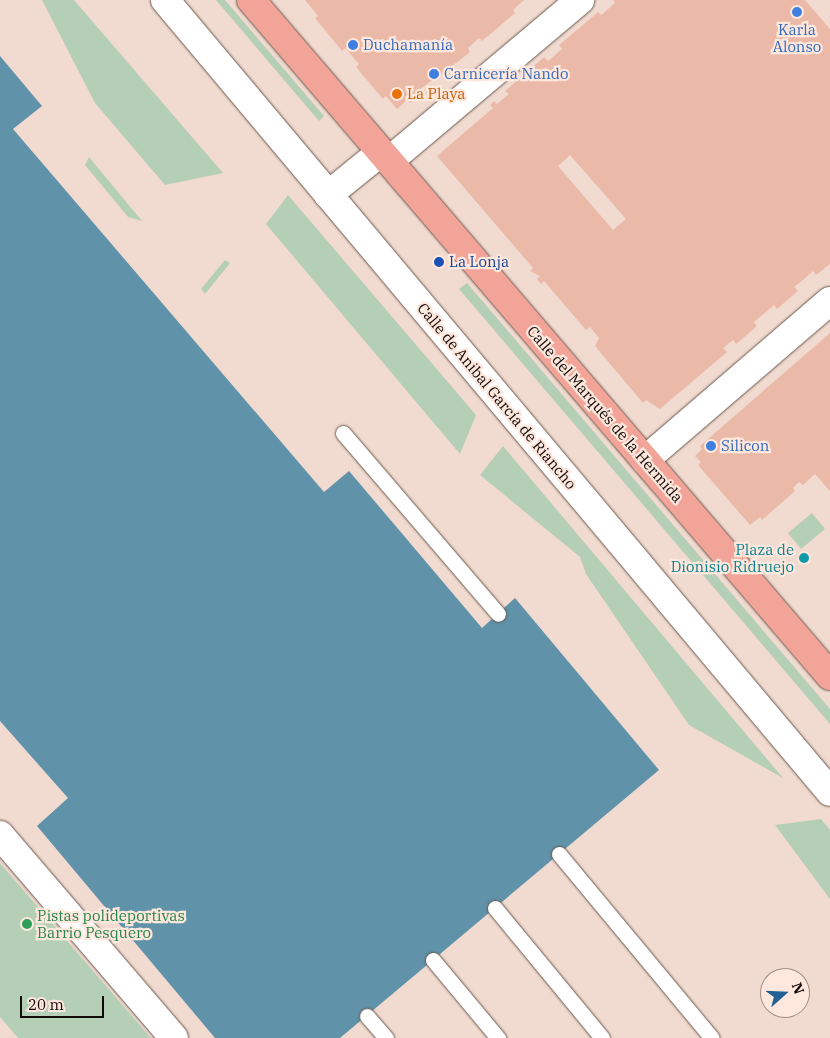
<!DOCTYPE html>
<meta charset="utf-8">
<style>
body{margin:0}
#map{position:relative;width:830px;height:1038px;overflow:hidden;background:#f1dacf;font-family:"IBM Plex Serif",serif}
div>[style]{position:absolute}
.green>*{inset:0;background:#b5cfb6}
.water>*{inset:0;background:#6092a9}
.building>*{inset:0;background:#ebb9a7}
.roads{filter:drop-shadow(0 0 1px #6b584e) drop-shadow(0 0 1px #6b584e)}
.service>*{height:15px;margin:-7.5px;padding:0 7.5px;transform-origin:7.5px;border-radius:7.5px;background:#fff}
.minor>*{height:28px;margin:-14px;padding:0 14px;transform-origin:14px;border-radius:14px;background:#fff}
.primary>*{height:28px;margin:-14px;padding:0 14px;transform-origin:14px;border-radius:14px;background:#f2a498}
.dots>*{width:14px;height:14px;translate:-50% -50%;box-sizing:border-box;border:2px solid #fee7dc;border-radius:50%}
span{translate:-50% -50%;white-space:nowrap;text-align:center;line-height:1.15;-webkit-text-stroke:4.5px #fee7dc;paint-order:stroke}
.shop-label{font-size:15px;color:#366cbe}
.left{translate:0 -50%;text-align:left}
.food-label{font-size:15px;color:#c56008}
.transit-label{font-size:15px;color:#164399}
.street-label{font-size:15px;color:#110a07}
.culture-label{font-size:15px;color:#0d838f}
.right{translate:-100% -50%;text-align:right}
.leisure-label{font-size:15px;color:#27864d}
.north{position:absolute;left:760px;top:968px;width:50px;height:50px;box-sizing:border-box;background:#fee7dc;border:1px solid #9f8f87;border-radius:50%;rotate:70deg;font-size:14px;font-weight:700;line-height:20px;text-align:center;color:#110a07}
.north::after{content:'';display:block;margin:auto;width:18px;height:22px;background:#226096;clip-path:polygon(50% 0,100% 100%,50% 72%,0 100%)}
.scale{position:absolute;left:20px;top:996px;width:84px;height:22px;box-sizing:border-box;border:2px solid #110a07;border-top:0;padding-left:6px;font-size:15px;line-height:18px;white-space:nowrap;color:#110a07;-webkit-text-stroke:4px #fee7dc;paint-order:stroke}
</style>
<div id="map">
<div class="green">
<i style="clip-path:polygon(42px 0,74px 0,223px 173px,165px 185px,95px 103px)"></i>
<i style="clip-path:polygon(216px 0,225px 0,324px 116px,319px 121px)"></i>
<i style="clip-path:polygon(89px 157px,142px 221px,128px 217px,85px 165px)"></i>
<i style="clip-path:polygon(288px 195px,476px 415px,460px 454px,266px 224px)"></i>
<i style="clip-path:polygon(225px 260px,230px 263px,205px 294px,201px 289px)"></i>
<i style="clip-path:polygon(467px 283px,830px 709px,830px 724px,459px 289px)"></i>
<i style="clip-path:polygon(503px 446px,783px 778px,689px 725px,586px 574px,580px 557px,480px 475px)"></i>
<i style="clip-path:polygon(812px 513px,825px 529px,801px 549px,788px 533px)"></i>
<i style="clip-path:polygon(821px 819px,830px 830px,830px 899px,775px 825px)"></i>
<i style="clip-path:polygon(0 863px,106px 986px,151px 1038px,18px 1038px,0 1017px)"></i>
</div>
<div class="water">
<i style="clip-path:polygon(0 56px,42px 106px,13px 129px,324px 492px,349px 471px,482px 628px,515px 598px,659px 770px,340px 1038px,215px 1038px,37px 826px,68px 798px,0 721px)"></i>
</div>
<div class="building">
<i style="clip-path:polygon(305px 0,524px 0,513px 10px,515px 13px,482px 41px,479px 38px,468px 48px,470px 52px,460px 60px,419px 90px,422px 93px,410px 103px,407px 100px,397px 109px,386px 96px,383px 99px,356px 67px,359px 64px,352px 56px,346px 48px,342px 51px,315px 18px,318px 16px)"></i>
<i style="clip-path:polygon(evenodd,613px 0,805px 0,830px 29px,830px 264px,816px 275px,813px 271px,804px 279px,794px 287px,798px 291px,777px 309px,774px 305px,754px 322px,757px 326px,736px 344px,733px 340px,723px 348px,727px 352px,660px 409px,646px 400px,643px 403px,595px 346px,599px 338px,590px 327px,586px 330px,544px 281px,541px 284px,537px 279px,540px 276px,530px 271px,533px 268px,437px 156px,493px 108px,490px 105px,494px 101px,497px 104px,509px 94px,505px 91px,544px 57px,548px 61px,562px 49px,559px 45px,577px 30px,598px 12px,601px 15px,615px 3px,613px 0,570px 155px,626px 219px,613px 230px,558px 166px,570px 155px)"></i>
<i style="clip-path:polygon(830px 333px,830px 491px,815px 474px,803px 485px,799px 482px,793px 488px,795px 491px,762px 520px,760px 517px,750px 525px,698px 465px,701px 462px,695px 456px,702px 449px,700px 446px)"></i>
</div>
<div class="roads">
<div class="service">
<i style="left:343px;top:433px;width:238px;rotate:49.4deg"></i>
<i style="left:559px;top:854px;width:239px;rotate:50.3deg"></i>
<i style="left:495px;top:908px;width:168px;rotate:50.5deg"></i>
<i style="left:433px;top:960px;width:102px;rotate:50.2deg"></i>
<i style="left:367px;top:1016px;width:29px;rotate:49deg"></i>
</div>
<div class="minor">
<i style="left:165px;top:0;width:1034px;rotate:49.98deg"></i>
<i style="left:389px;top:161px;width:250px;rotate:-40.1deg"></i>
<i style="left:328px;top:195px;width:68px;rotate:-39.1deg"></i>
<i style="left:645px;top:460px;width:244px;rotate:-40.7deg"></i>
<i style="left:0;top:835px;width:267px;rotate:49.4deg"></i>
</div>
<div class="primary">
<i style="left:251px;top:0;width:890px;rotate:49.42deg"></i>
</div>
</div>
<div class="dots">
<i style="left:797px;top:12px;background:#3f7fe0"></i>
<i style="left:353px;top:45px;background:#3f7fe0"></i>
<i style="left:434px;top:74px;background:#3f7fe0"></i>
<i style="left:397px;top:94px;background:#e8710a"></i>
<i style="left:439px;top:262px;background:#1a4fb4"></i>
<i style="left:711px;top:446px;background:#3f7fe0"></i>
<i style="left:804px;top:558px;background:#0f9aa8"></i>
<i style="left:27px;top:924px;background:#2e9e5b"></i>
</div>
<div class="shop-label">
<span style="left:797px;top:38px">Karla<br>Alonso</span>
<span class="left" style="left:363px;top:45px">Duchamanía</span>
<span class="left" style="left:444px;top:74px">Carnicería Nando</span>
<span class="left" style="left:721px;top:446px">Silicon</span>
</div>
<div class="food-label">
<span class="left" style="left:407px;top:94px">La Playa</span>
</div>
<div class="transit-label">
<span class="left" style="left:449px;top:262px">La Lonja</span>
</div>
<div class="street-label">
<span style="left:497px;top:396px;rotate:50deg">Calle de Anibal García de Riancho</span>
<span style="left:605px;top:414px;rotate:49deg">Calle del Marqués de la Hermida</span>
</div>
<div class="culture-label">
<span class="right" style="left:794px;top:558px">Plaza de<br>Dionisio Ridruejo</span>
</div>
<div class="leisure-label">
<span class="left" style="left:37px;top:924px">Pistas polideportivas<br>Barrio Pesquero</span>
</div>
<div class="north">N</div>
<div class="scale">20 m</div>
</div>
